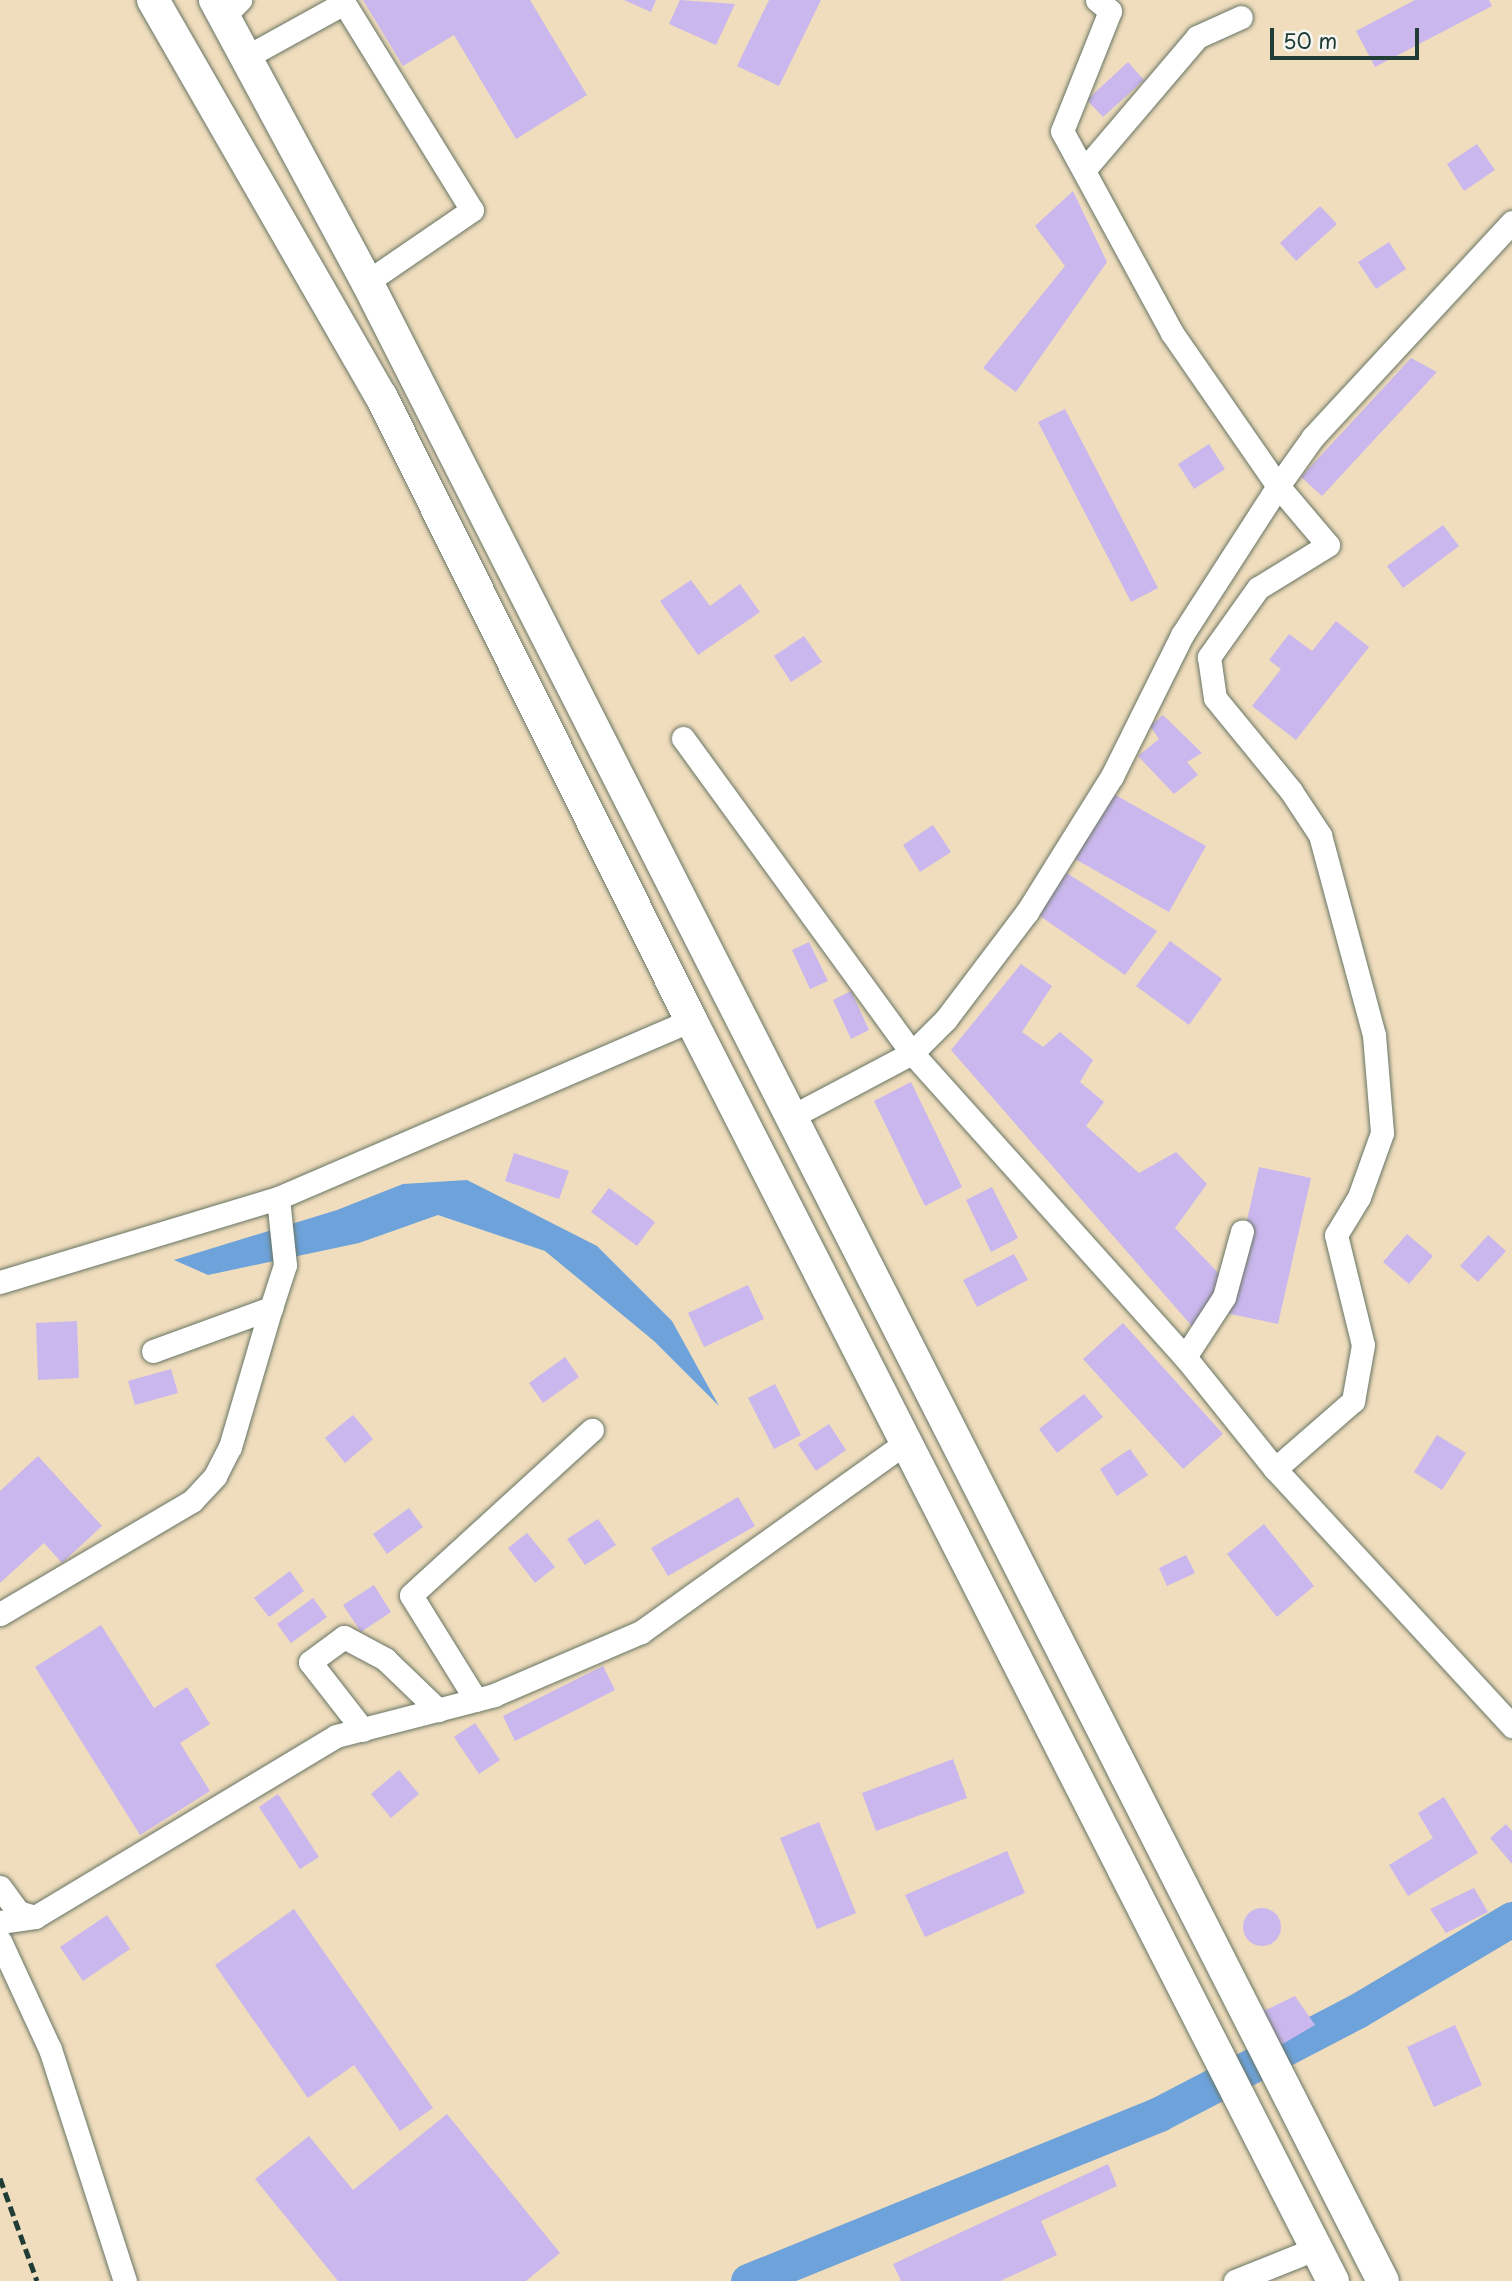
<!DOCTYPE html>
<style>
body{margin:0}
#map{position:relative;width:1512px;height:2281px;overflow:hidden;background:#f0ddbd;font-family:"Playpen Sans",sans-serif}
div>[style]{position:absolute}
.water>*{inset:0;background:#6da2da}
.river>*{height:35px;margin:-17.5px;padding:0 17.5px;transform-origin:17.5px;border-radius:17.5px;background:#6da2da}
.building>*{inset:0;background:#cab7ed}
.round{border-radius:50%}
.roads{filter:drop-shadow(0 0 2px #687564) drop-shadow(0 0 2px #687564)}
.minor>*{height:23px;margin:-11.5px;padding:0 11.5px;transform-origin:11.5px;border-radius:11.5px;background:#fff}
.highway>*{height:32px;margin:-16px;padding:0 16px;transform-origin:16px;border-radius:16px;background:#fff}
.rail>*{height:5px;margin-top:-2.5px;transform-origin:0;background:repeating-linear-gradient(90deg,#1f3d34 0 10px,transparent 0 15px)}
span{translate:-50% -50%;white-space:nowrap;text-align:center;line-height:1.15;-webkit-text-stroke:6px #f6f6f2;paint-order:stroke}
.scale{position:absolute;left:1270px;top:28px;width:149px;height:32px;box-sizing:border-box;border:4px solid #1f3d34;border-top:0;padding-left:9px;font-size:21px;line-height:24px;white-space:nowrap;color:#1f3d34;-webkit-text-stroke:5px #f6f6f2;paint-order:stroke}
</style>
<div id="map">
<div class="water">
<i style="clip-path:polygon(467px 1180px,597px 1246px,672px 1321px,719px 1406px,654px 1341px,545px 1251px,438px 1215px,359px 1243px,208px 1275px,174px 1260px,337px 1210px,403px 1184px)"></i>
</div>
<div class="river">
<i style="left:748px;top:2281px;width:444px;rotate:-22.1deg"></i>
<i style="left:1159px;top:2114px;width:223px;rotate:-27.5deg"></i>
<i style="left:1357px;top:2011px;width:180px;rotate:-30.7deg"></i>
</div>
<div class="building">
<i style="clip-path:polygon(363px 0,530px 0,587px 95px,516px 139px,454px 35px,403px 66px)"></i>
<i style="clip-path:polygon(624px 0,656px 0,651px 12px)"></i>
<i style="clip-path:polygon(680px 0,735px 4px,716px 45px,669px 24px)"></i>
<i style="clip-path:polygon(769px 0,821px 0,779px 86px,737px 66px)"></i>
<i style="clip-path:polygon(1415px 0,1489px 0,1492px 6px,1375px 67px,1356px 31px)"></i>
<i style="clip-path:polygon(1128px 62px,1144px 80px,1103px 117px,1087px 100px)"></i>
<i style="clip-path:polygon(1477px 144px,1495px 170px,1464px 191px,1447px 164px)"></i>
<i style="clip-path:polygon(1073px 191px,1107px 262px,1016px 392px,983px 368px,1065px 266px,1035px 226px)"></i>
<i style="clip-path:polygon(1320px 206px,1337px 224px,1296px 261px,1280px 243px)"></i>
<i style="clip-path:polygon(1389px 242px,1406px 269px,1376px 289px,1358px 262px)"></i>
<i style="clip-path:polygon(1411px 358px,1437px 372px,1322px 496px,1301px 477px)"></i>
<i style="clip-path:polygon(1065px 409px,1158px 588px,1131px 602px,1038px 422px)"></i>
<i style="clip-path:polygon(1209px 444px,1225px 469px,1194px 489px,1178px 464px)"></i>
<i style="clip-path:polygon(1443px 525px,1459px 546px,1403px 588px,1387px 566px)"></i>
<i style="clip-path:polygon(691px 580px,710px 606px,740px 584px,760px 612px,698px 655px,660px 601px)"></i>
<i style="clip-path:polygon(1336px 621px,1369px 647px,1296px 740px,1252px 706px,1281px 669px,1269px 660px,1289px 634px,1312px 651px)"></i>
<i style="clip-path:polygon(804px 636px,822px 662px,791px 682px,774px 656px)"></i>
<i style="clip-path:polygon(1163px 715px,1202px 753px,1187px 762px,1198px 775px,1174px 794px,1138px 756px,1159px 739px,1150px 726px)"></i>
<i style="clip-path:polygon(1112px 793px,1206px 846px,1169px 912px,1075px 859px)"></i>
<i style="clip-path:polygon(933px 825px,951px 852px,920px 872px,903px 845px)"></i>
<i style="clip-path:polygon(1062px 870px,1157px 931px,1125px 975px,1040px 916px)"></i>
<i style="clip-path:polygon(1170px 941px,1222px 979px,1189px 1025px,1136px 986px)"></i>
<i style="clip-path:polygon(809px 942px,828px 981px,810px 989px,792px 950px)"></i>
<i style="clip-path:polygon(1021px 964px,1052px 986px,1022px 1032px,1043px 1047px,1060px 1032px,1093px 1060px,1080px 1082px,1104px 1102px,1086px 1126px,1139px 1173px,1176px 1152px,1207px 1184px,1175px 1228px,1228px 1283px,1197px 1332px,951px 1050px)"></i>
<i style="clip-path:polygon(851px 991px,869px 1030px,851px 1039px,833px 1000px)"></i>
<i style="clip-path:polygon(911px 1082px,962px 1187px,925px 1206px,874px 1101px)"></i>
<i style="clip-path:polygon(514px 1153px,569px 1171px,559px 1199px,505px 1181px)"></i>
<i style="clip-path:polygon(1259px 1167px,1311px 1178px,1278px 1324px,1226px 1313px)"></i>
<i style="clip-path:polygon(992px 1187px,1018px 1238px,991px 1252px,966px 1200px)"></i>
<i style="clip-path:polygon(609px 1188px,655px 1222px,637px 1246px,591px 1212px)"></i>
<i style="clip-path:polygon(1407px 1234px,1433px 1256px,1409px 1284px,1383px 1262px)"></i>
<i style="clip-path:polygon(1488px 1235px,1506px 1251px,1478px 1282px,1460px 1266px)"></i>
<i style="clip-path:polygon(1014px 1254px,1028px 1280px,977px 1307px,963px 1280px)"></i>
<i style="clip-path:polygon(748px 1285px,764px 1319px,704px 1347px,688px 1313px)"></i>
<i style="clip-path:polygon(77px 1321px,79px 1378px,38px 1380px,36px 1323px)"></i>
<i style="clip-path:polygon(1123px 1323px,1223px 1434px,1183px 1469px,1083px 1359px)"></i>
<i style="clip-path:polygon(565px 1357px,579px 1377px,543px 1403px,529px 1383px)"></i>
<i style="clip-path:polygon(171px 1369px,178px 1393px,135px 1405px,128px 1381px)"></i>
<i style="clip-path:polygon(775px 1384px,801px 1435px,774px 1449px,748px 1398px)"></i>
<i style="clip-path:polygon(1084px 1394px,1103px 1417px,1057px 1453px,1039px 1429px)"></i>
<i style="clip-path:polygon(353px 1415px,373px 1439px,345px 1463px,325px 1438px)"></i>
<i style="clip-path:polygon(829px 1424px,846px 1450px,816px 1471px,798px 1444px)"></i>
<i style="clip-path:polygon(1437px 1435px,1466px 1453px,1442px 1490px,1414px 1472px)"></i>
<i style="clip-path:polygon(1130px 1449px,1148px 1475px,1117px 1496px,1100px 1469px)"></i>
<i style="clip-path:polygon(38px 1456px,102px 1526px,62px 1563px,44px 1543px,0 1583px,0 1491px)"></i>
<i style="clip-path:polygon(738px 1497px,755px 1526px,668px 1576px,651px 1548px)"></i>
<i style="clip-path:polygon(409px 1508px,423px 1527px,387px 1554px,373px 1534px)"></i>
<i style="clip-path:polygon(598px 1519px,616px 1545px,585px 1565px,567px 1539px)"></i>
<i style="clip-path:polygon(1264px 1524px,1314px 1586px,1277px 1617px,1227px 1554px)"></i>
<i style="clip-path:polygon(527px 1533px,555px 1567px,535px 1583px,508px 1548px)"></i>
<i style="clip-path:polygon(1186px 1555px,1195px 1573px,1167px 1586px,1159px 1568px)"></i>
<i style="clip-path:polygon(290px 1571px,304px 1591px,269px 1617px,254px 1598px)"></i>
<i style="clip-path:polygon(374px 1585px,391px 1612px,361px 1632px,343px 1605px)"></i>
<i style="clip-path:polygon(313px 1598px,327px 1617px,291px 1643px,277px 1624px)"></i>
<i style="clip-path:polygon(101px 1625px,154px 1708px,187px 1687px,210px 1724px,180px 1743px,210px 1791px,140px 1835px,35px 1667px)"></i>
<i style="clip-path:polygon(603px 1666px,615px 1690px,515px 1741px,503px 1716px)"></i>
<i style="clip-path:polygon(475px 1723px,500px 1760px,479px 1774px,454px 1737px)"></i>
<i style="clip-path:polygon(953px 1759px,967px 1798px,876px 1831px,862px 1793px)"></i>
<i style="clip-path:polygon(399px 1770px,419px 1794px,391px 1818px,371px 1794px)"></i>
<i style="clip-path:polygon(278px 1794px,319px 1857px,300px 1869px,259px 1807px)"></i>
<i style="clip-path:polygon(1444px 1797px,1478px 1853px,1408px 1896px,1389px 1865px,1433px 1838px,1418px 1813px)"></i>
<i style="clip-path:polygon(819px 1822px,856px 1913px,817px 1929px,780px 1838px)"></i>
<i style="clip-path:polygon(1506px 1824px,1512px 1831px,1512px 1864px,1490px 1838px)"></i>
<i style="clip-path:polygon(1007px 1851px,1025px 1893px,925px 1937px,905px 1895px)"></i>
<i style="clip-path:polygon(1474px 1888px,1488px 1912px,1446px 1933px,1430px 1909px)"></i>
<i class="round" style="left:1243px;top:1908px;width:38px;height:38px"></i>
<i style="clip-path:polygon(294px 1909px,433px 2108px,400px 2131px,354px 2065px,308px 2098px,215px 1965px)"></i>
<i style="clip-path:polygon(107px 1915px,130px 1949px,83px 1981px,60px 1947px)"></i>
<i style="clip-path:polygon(1295px 1996px,1315px 2025px,1274px 2049px,1255px 2015px)"></i>
<i style="clip-path:polygon(1455px 2025px,1482px 2085px,1434px 2107px,1407px 2047px)"></i>
<i style="clip-path:polygon(447px 2114px,560px 2253px,526px 2281px,338px 2281px,255px 2179px,309px 2136px,353px 2190px)"></i>
<i style="clip-path:polygon(1108px 2164px,1117px 2186px,1041px 2221px,1057px 2255px,1000px 2281px,901px 2281px,893px 2264px)"></i>
</div>
<div class="roads">
<div class="minor">
<i style="left:1097px;top:0;width:17px;rotate:40deg"></i>
<i style="left:1110px;top:11px;width:129px;rotate:111.8deg"></i>
<i style="left:1062px;top:131px;width:230px;rotate:61.4deg"></i>
<i style="left:1172px;top:333px;width:186px;rotate:55.3deg"></i>
<i style="left:1278px;top:486px;width:77px;rotate:49.7deg"></i>
<i style="left:1328px;top:545px;width:82px;rotate:148.4deg"></i>
<i style="left:1258px;top:588px;width:85px;rotate:125.4deg"></i>
<i style="left:1209px;top:657px;width:41px;rotate:81.7deg"></i>
<i style="left:1215px;top:698px;width:120px;rotate:50.7deg"></i>
<i style="left:1291px;top:791px;width:53px;rotate:56.6deg"></i>
<i style="left:1320px;top:835px;width:207px;rotate:74.9deg"></i>
<i style="left:1374px;top:1035px;width:98px;rotate:85.3deg"></i>
<i style="left:1382px;top:1133px;width:68px;rotate:109.8deg"></i>
<i style="left:1359px;top:1197px;width:44px;rotate:121.2deg"></i>
<i style="left:1336px;top:1235px;width:113px;rotate:76.2deg"></i>
<i style="left:1363px;top:1345px;width:57px;rotate:100.1deg"></i>
<i style="left:1353px;top:1401px;width:103px;rotate:138.9deg"></i>
<i style="left:224px;top:16px;width:23px;rotate:-45deg"></i>
<i style="left:248px;top:56px;width:110px;rotate:-28.9deg"></i>
<i style="left:344px;top:3px;width:243px;rotate:58.3deg"></i>
<i style="left:472px;top:210px;width:127px;rotate:145.6deg"></i>
<i style="left:1084px;top:170px;width:175px;rotate:-49.6deg"></i>
<i style="left:1197px;top:37px;width:48px;rotate:-24.4deg"></i>
<i style="left:683px;top:738px;width:389px;rotate:54deg"></i>
<i style="left:912px;top:1053px;width:409px;rotate:48.1deg"></i>
<i style="left:1185px;top:1357px;width:144px;rotate:51.2deg"></i>
<i style="left:1275px;top:1469px;width:350px;rotate:47.3deg"></i>
<i style="left:791px;top:1117px;width:137px;rotate:-27.9deg"></i>
<i style="left:912px;top:1053px;width:48px;rotate:-45deg"></i>
<i style="left:946px;top:1019px;width:134px;rotate:-52.9deg"></i>
<i style="left:1027px;top:912px;width:160px;rotate:-58deg"></i>
<i style="left:1112px;top:776px;width:157px;rotate:-63.6deg"></i>
<i style="left:1182px;top:635px;width:177px;rotate:-57.2deg"></i>
<i style="left:1278px;top:486px;width:60px;rotate:-54.5deg"></i>
<i style="left:1313px;top:437px;width:293px;rotate:-47.2deg"></i>
<i style="left:0;top:1282px;width:290px;rotate:-16.8deg"></i>
<i style="left:278px;top:1198px;width:450px;rotate:-23.3deg"></i>
<i style="left:153px;top:1351px;width:126px;rotate:-20deg"></i>
<i style="left:271px;top:1308px;width:45px;rotate:-72deg"></i>
<i style="left:285px;top:1265px;width:67px;rotate:-96deg"></i>
<i style="left:1185px;top:1357px;width:72px;rotate:-57deg"></i>
<i style="left:1224px;top:1297px;width:68px;rotate:-74.7deg"></i>
<i style="left:0;top:1614px;width:223px;rotate:-30.5deg"></i>
<i style="left:192px;top:1501px;width:34px;rotate:-47deg"></i>
<i style="left:215px;top:1476px;width:33px;rotate:-63deg"></i>
<i style="left:230px;top:1447px;width:145px;rotate:-73.6deg"></i>
<i style="left:476px;top:1700px;width:123px;rotate:-121.8deg"></i>
<i style="left:411px;top:1595px;width:245px;rotate:-42.4deg"></i>
<i style="left:363px;top:1730px;width:86px;rotate:-127.9deg"></i>
<i style="left:310px;top:1662px;width:42px;rotate:-36.3deg"></i>
<i style="left:344px;top:1637px;width:47px;rotate:28.2deg"></i>
<i style="left:385px;top:1659px;width:74px;rotate:43.9deg"></i>
<i style="left:0;top:1887px;width:31px;rotate:54deg"></i>
<i style="left:18px;top:1912px;width:18px;rotate:16deg"></i>
<i style="left:0;top:1922px;width:35px;rotate:-8deg"></i>
<i style="left:35px;top:1917px;width:351px;rotate:-31deg"></i>
<i style="left:336px;top:1736px;width:163px;rotate:-14.5deg"></i>
<i style="left:494px;top:1695px;width:160px;rotate:-23.2deg"></i>
<i style="left:641px;top:1632px;width:326px;rotate:-35.6deg"></i>
<i style="left:0;top:1941px;width:119px;rotate:65.2deg"></i>
<i style="left:50px;top:2049px;width:244px;rotate:72.1deg"></i>
<i style="left:1235px;top:2281px;width:88px;rotate:-21.9deg"></i>
</div>
<div class="highway">
<i style="left:153px;top:0;width:457px;rotate:60.1deg"></i>
<i style="left:381px;top:396px;width:697px;rotate:63.58deg"></i>
<i style="left:691px;top:1020px;width:1415px;rotate:63.02deg"></i>
<i style="left:215px;top:0;width:320px;rotate:61.7deg"></i>
<i style="left:367px;top:282px;width:2242px;rotate:63.06deg"></i>
</div>
</div>
<div class="rail">
<i style="left:0;top:2178px;width:109px;rotate:70.2deg"></i>
</div>
<div class="scale">50 m</div>
</div>
